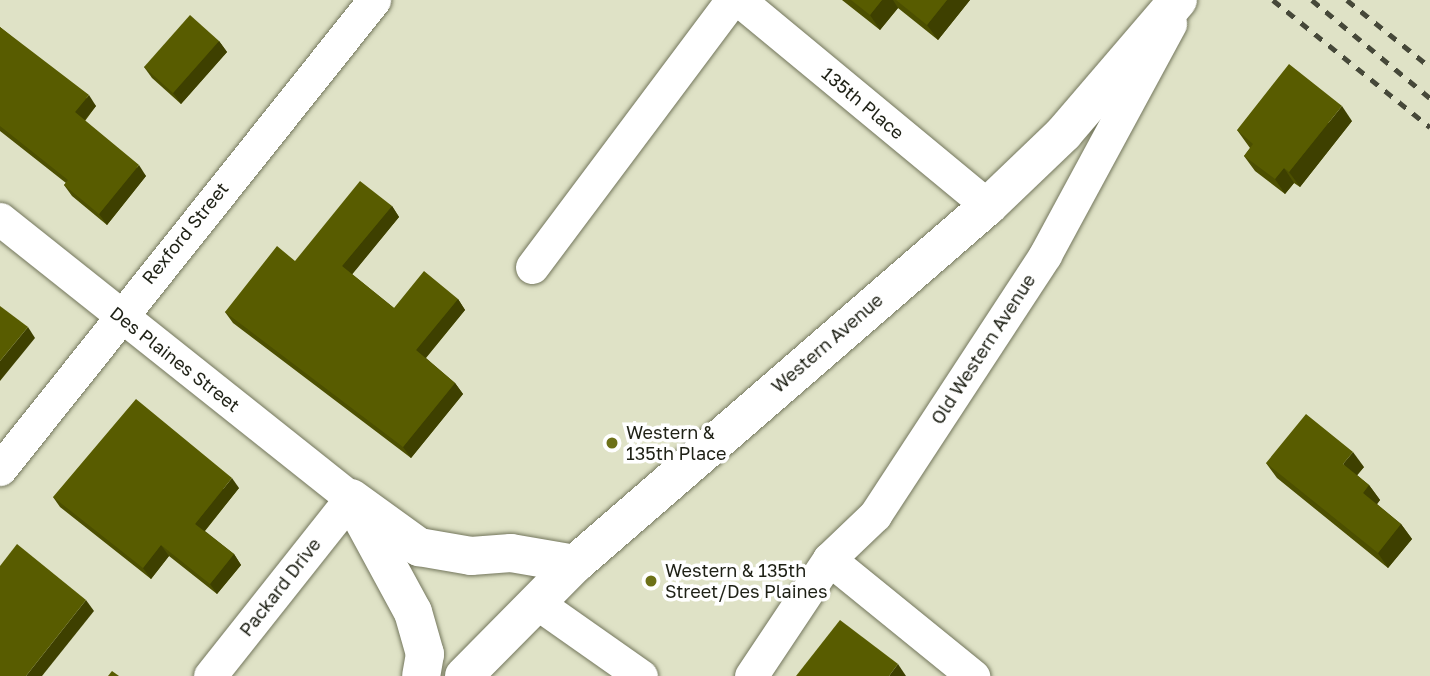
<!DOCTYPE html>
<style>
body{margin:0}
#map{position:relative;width:1430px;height:676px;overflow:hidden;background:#dfe2c6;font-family:"Golos Text",sans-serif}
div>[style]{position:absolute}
.roads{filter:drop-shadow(0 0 2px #73765c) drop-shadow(0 0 2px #73765c)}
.minor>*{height:33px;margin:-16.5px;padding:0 16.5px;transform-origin:16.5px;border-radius:16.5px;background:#fff}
.secondary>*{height:38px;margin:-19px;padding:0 19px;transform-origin:19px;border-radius:19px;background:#fff}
.rail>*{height:5px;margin-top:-2.5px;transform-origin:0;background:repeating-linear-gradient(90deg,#464839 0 9px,transparent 0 18px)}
.wall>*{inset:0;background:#4c4f00}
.shaded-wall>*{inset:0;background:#3e4000}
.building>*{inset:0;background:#585c00}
.dots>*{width:19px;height:19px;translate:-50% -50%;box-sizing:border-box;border:4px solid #fff;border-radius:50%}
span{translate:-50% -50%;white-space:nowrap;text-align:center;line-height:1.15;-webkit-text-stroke:7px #fff;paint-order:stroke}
.street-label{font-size:18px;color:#1e2015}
.poi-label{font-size:18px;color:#1e2015}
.left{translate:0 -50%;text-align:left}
</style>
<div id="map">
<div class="roads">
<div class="minor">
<i style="left:739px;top:0;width:323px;rotate:39.6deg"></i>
<i style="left:0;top:219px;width:448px;rotate:38.5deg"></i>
<i style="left:351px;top:498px;width:227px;rotate:128.4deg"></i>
<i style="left:532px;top:267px;width:334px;rotate:-53.2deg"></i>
<i style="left:0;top:469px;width:600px;rotate:-51.43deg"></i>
<i style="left:829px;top:559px;width:186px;rotate:39.1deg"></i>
<i style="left:537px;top:603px;width:127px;rotate:35.1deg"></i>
<i style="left:751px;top:676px;width:141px;rotate:-56.3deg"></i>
<i style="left:829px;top:559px;width:64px;rotate:-43.7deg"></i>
<i style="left:875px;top:515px;width:311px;rotate:-56.8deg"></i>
<i style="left:1045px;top:255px;width:263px;rotate:-61.6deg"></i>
</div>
<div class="secondary">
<i style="left:351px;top:498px;width:84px;rotate:35.8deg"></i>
<i style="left:419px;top:547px;width:53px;rotate:9.8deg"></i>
<i style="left:471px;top:556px;width:40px;rotate:-4.3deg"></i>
<i style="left:511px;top:553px;width:65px;rotate:9.8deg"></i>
<i style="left:357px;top:509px;width:117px;rotate:61.5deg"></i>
<i style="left:413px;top:612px;width:44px;rotate:74.1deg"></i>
<i style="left:425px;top:654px;width:22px;rotate:100deg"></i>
<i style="left:464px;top:676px;width:158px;rotate:-45.3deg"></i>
<i style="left:575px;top:564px;width:547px;rotate:-40.92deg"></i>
<i style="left:988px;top:206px;width:105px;rotate:-43.8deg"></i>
<i style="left:1064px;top:133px;width:175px;rotate:-49.4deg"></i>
</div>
</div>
<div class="rail">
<i style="left:1273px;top:0;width:202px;rotate:39deg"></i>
<i style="left:1312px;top:0;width:153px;rotate:39.7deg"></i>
<i style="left:1347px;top:0;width:107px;rotate:38.9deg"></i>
</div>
<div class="wall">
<i style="clip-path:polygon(842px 0,970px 0,938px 40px,898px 8px,880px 30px)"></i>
<i style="clip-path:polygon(0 27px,96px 106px,85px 121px,146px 176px,107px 225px,72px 196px,64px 185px,66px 183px,0 131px)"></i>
<i style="clip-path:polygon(219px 41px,227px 52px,181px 104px,152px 78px,144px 67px)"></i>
<i style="clip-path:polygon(1352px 121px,1300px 187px,1294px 183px,1285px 194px,1255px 171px,1244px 156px,1250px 148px,1237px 130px)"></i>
<i style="clip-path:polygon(392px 206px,399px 217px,352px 274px,394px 308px,458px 299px,465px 310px,426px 358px,455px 383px,463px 394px,411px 458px,233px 323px,225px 312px)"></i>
<i style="clip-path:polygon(1266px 463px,1364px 467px,1357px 475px,1369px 485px,1380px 500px,1377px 504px,1401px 524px,1412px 539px,1388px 568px,1277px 478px)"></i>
<i style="clip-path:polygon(239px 488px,205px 531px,234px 554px,241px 565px,217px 594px,169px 556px,151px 579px,60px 507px,53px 497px)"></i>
</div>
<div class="shaded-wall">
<i style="clip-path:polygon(882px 0,893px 0,898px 8px,880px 30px,870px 15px)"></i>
<i style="clip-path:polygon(947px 0,970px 0,938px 40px,927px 25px)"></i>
<i style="clip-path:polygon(219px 41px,227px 52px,181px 104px,173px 93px)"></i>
<i style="clip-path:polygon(89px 95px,96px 106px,82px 123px,75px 112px)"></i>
<i style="clip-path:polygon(1342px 106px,1352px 121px,1300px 187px,1289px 172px)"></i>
<i style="clip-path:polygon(139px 165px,146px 176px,107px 225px,99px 214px)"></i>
<i style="clip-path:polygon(1284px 168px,1294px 183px,1285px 194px,1275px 179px)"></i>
<i style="clip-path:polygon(392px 206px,399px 217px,350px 277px,342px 266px)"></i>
<i style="clip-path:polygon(458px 299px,465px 310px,423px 361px,416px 350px)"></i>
<i style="clip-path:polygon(28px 327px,35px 338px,0 381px,0 361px)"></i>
<i style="clip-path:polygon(455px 383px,463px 394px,411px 458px,403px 447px)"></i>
<i style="clip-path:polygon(1353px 452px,1364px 467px,1354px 479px,1343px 464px)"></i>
<i style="clip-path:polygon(232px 478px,239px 488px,202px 534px,195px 524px)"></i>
<i style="clip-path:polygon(1369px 485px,1380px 500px,1374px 508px,1363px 493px)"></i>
<i style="clip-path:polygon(1401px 524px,1412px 539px,1388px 568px,1378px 553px)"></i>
<i style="clip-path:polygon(161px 545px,169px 556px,151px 579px,143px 568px)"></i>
<i style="clip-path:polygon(234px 554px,241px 565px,217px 594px,210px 584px)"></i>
<i style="clip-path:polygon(86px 600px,94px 611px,42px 676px,26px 676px)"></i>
<i style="clip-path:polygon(898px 664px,906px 676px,889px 676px)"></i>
</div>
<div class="building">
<i style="clip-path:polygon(851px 0,882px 0,870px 15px)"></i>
<i style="clip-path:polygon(896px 0,947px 0,927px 25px)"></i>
<i style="clip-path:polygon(190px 15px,219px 41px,173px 93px,144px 67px)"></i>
<i style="clip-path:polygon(0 27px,89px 95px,75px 112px,139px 165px,99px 214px,64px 185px,68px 180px,0 126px)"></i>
<i style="clip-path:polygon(1289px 64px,1342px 106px,1289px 172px,1284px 168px,1275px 179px,1244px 156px,1253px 144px,1237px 130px)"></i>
<i style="clip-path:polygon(360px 181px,392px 206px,342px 266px,394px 308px,424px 271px,458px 299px,416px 350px,455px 383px,403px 447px,225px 312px,277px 246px,295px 261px)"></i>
<i style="clip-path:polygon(0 306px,28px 327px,0 361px)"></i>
<i style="clip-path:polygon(136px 399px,232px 478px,195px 524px,234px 554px,210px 584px,161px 545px,143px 568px,53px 497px)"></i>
<i style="clip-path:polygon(1306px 414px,1353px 452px,1343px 464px,1369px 485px,1363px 493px,1401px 524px,1378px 553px,1266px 463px)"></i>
<i style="clip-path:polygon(17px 544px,86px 600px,26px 676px,0 676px,0 566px)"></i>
<i style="clip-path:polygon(840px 620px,898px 664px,889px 676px,796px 676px)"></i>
<i style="clip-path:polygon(112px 671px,119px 676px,108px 676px)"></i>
</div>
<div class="dots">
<i style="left:612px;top:443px;background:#6d7118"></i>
<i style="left:651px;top:581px;background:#6d7118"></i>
</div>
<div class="street-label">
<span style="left:863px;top:103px;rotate:40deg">135th Place</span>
<span style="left:185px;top:233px;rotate:-51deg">Rexford Street</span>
<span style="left:827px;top:343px;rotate:-41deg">Western Avenue</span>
<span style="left:983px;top:349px;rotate:-57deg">Old Western Avenue</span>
<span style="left:175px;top:359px;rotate:38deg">Des Plaines Street</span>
<span style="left:280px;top:587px;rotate:-52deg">Packard Drive</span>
</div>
<div class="poi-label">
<span class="left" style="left:626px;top:443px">Western &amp;<br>135th Place</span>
<span class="left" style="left:665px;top:581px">Western &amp; 135th<br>Street/Des Plaines</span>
</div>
</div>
